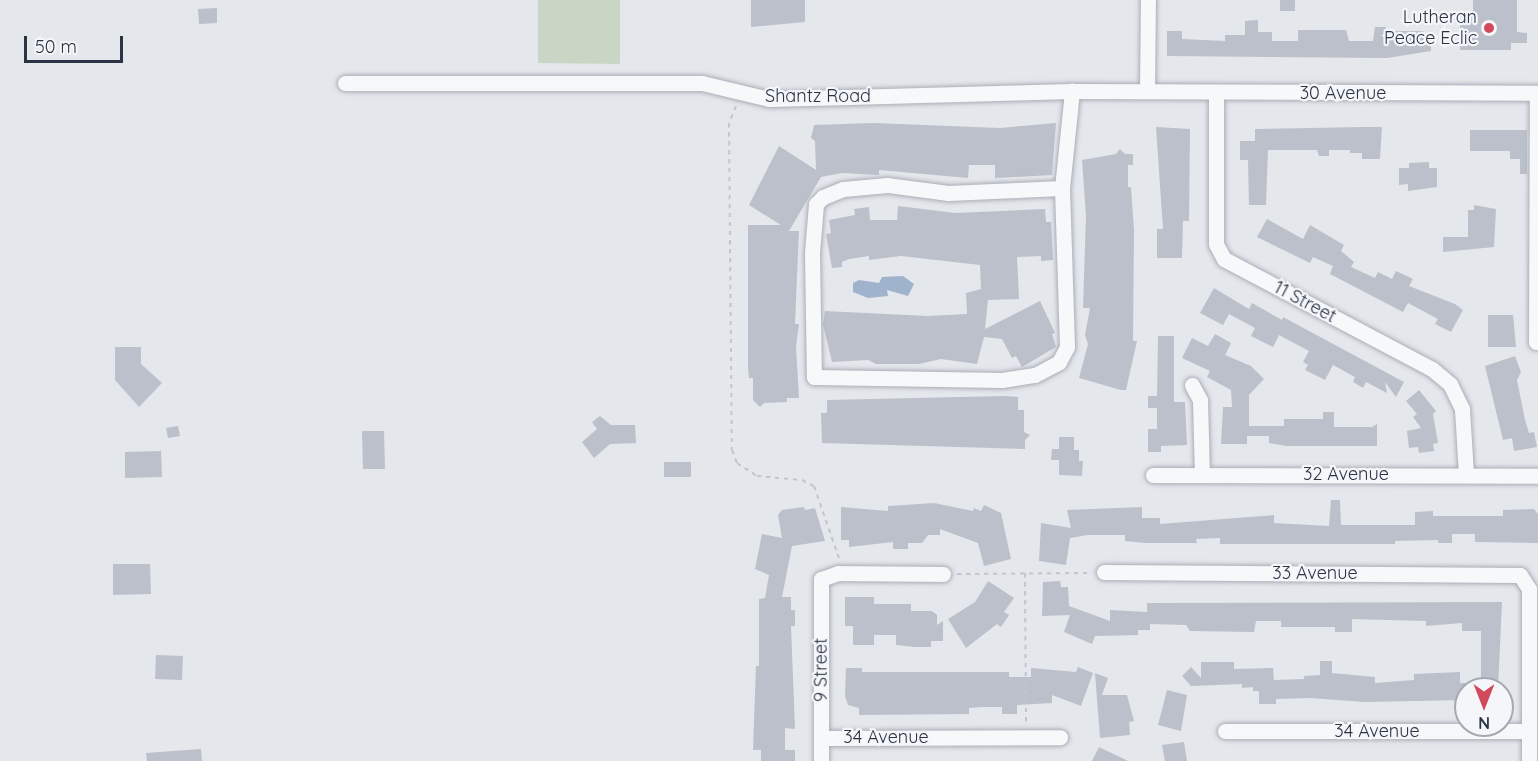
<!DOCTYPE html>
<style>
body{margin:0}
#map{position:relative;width:1538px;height:761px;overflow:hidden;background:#e4e7ec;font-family:Quicksand,sans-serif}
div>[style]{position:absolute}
.green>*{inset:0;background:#c9d6c5}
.water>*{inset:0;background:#9fb4cc}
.building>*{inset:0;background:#bbc0ca}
.path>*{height:2px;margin-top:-1px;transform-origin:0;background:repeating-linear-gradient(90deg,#c2c5cb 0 4.5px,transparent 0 9px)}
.roads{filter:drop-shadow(0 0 2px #a9aeb7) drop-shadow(0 0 2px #a9aeb7)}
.minor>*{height:15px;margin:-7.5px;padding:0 7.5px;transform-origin:7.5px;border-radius:7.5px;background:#f7f8fa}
.dots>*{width:16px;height:16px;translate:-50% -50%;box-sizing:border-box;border:3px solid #f4f6f9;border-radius:50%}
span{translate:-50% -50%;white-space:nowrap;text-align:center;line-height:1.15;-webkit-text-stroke:4.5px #f4f6f9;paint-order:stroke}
.poi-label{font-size:18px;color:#2b3445}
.right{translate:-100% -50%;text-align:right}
.street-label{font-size:18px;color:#2b3445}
.north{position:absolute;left:1454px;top:677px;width:60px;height:60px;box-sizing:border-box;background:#f4f6f9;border:2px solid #a4a8b1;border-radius:50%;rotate:180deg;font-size:16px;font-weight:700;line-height:24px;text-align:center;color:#2b3445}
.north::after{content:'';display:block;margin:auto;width:21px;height:27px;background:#d1495b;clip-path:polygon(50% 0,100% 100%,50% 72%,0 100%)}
.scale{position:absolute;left:24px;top:36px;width:99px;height:27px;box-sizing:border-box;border:3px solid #2b3445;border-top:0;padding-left:8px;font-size:18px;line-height:21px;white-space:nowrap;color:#2b3445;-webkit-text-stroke:4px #f4f6f9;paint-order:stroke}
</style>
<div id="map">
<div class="green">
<i style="clip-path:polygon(538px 0,620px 0,620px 64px,538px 63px)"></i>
</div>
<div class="water">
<i style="clip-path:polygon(903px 276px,914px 284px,908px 296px,887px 290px,888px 296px,868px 298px,853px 292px,853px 283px,859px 280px,879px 283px,882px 277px)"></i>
</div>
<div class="building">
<i style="clip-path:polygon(751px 0,805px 0,805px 22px,751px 27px)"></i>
<i style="clip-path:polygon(1280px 0,1295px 0,1295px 11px,1280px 11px)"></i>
<i style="clip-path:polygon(1473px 0,1517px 0,1517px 32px,1527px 33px,1527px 43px,1511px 43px,1511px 50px,1460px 50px,1460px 24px,1467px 24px,1468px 15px,1473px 15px)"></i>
<i style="clip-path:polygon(217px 8px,217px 23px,199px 24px,198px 9px)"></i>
<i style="clip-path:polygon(1258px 20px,1258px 32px,1272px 32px,1272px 41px,1298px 41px,1298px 30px,1346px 30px,1349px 41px,1373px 41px,1375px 27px,1386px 27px,1386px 31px,1423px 31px,1426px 41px,1431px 41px,1431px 51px,1387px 58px,1167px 56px,1167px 31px,1182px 31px,1182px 39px,1225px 41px,1225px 35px,1245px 35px,1245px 21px)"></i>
<i style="clip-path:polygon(873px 123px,1000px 128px,1056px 123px,1052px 175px,995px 178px,995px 165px,969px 165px,968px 178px,879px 170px,879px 175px,842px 173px,821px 177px,789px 231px,799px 231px,795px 324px,799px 324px,796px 346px,799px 398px,787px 398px,787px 402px,764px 403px,760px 407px,753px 400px,753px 378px,749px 378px,748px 368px,748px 225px,781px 225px,749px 205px,779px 146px,816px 170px,815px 141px,811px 138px,814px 125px)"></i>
<i style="clip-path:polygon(1156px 127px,1190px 129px,1189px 221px,1183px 221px,1182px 258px,1157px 258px,1157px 229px,1163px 229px)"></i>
<i style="clip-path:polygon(1364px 127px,1382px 127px,1380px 159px,1362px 159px,1362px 153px,1350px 153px,1350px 150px,1329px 150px,1329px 156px,1319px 156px,1317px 150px,1268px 150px,1266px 205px,1249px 205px,1248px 160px,1240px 160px,1240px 141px,1255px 141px,1255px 129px)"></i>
<i style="clip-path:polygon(1470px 130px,1527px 130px,1527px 174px,1520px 174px,1520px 159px,1510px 159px,1510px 151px,1470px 151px)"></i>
<i style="clip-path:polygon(1120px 149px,1125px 154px,1133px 154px,1133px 165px,1128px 165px,1128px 187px,1131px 187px,1134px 230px,1133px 341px,1137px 341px,1126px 390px,1121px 390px,1079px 378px,1088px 344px,1085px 335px,1090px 308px,1083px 308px,1086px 216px,1082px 160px,1116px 154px)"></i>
<i style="clip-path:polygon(1429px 162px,1429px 168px,1437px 168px,1437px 187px,1408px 191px,1408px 184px,1399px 185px,1399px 168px,1409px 168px,1409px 163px)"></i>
<i style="clip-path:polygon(1474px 205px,1496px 209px,1494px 247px,1443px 252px,1443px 237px,1468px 237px,1468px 210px,1474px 210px)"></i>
<i style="clip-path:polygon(898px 206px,955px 213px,1045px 209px,1046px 222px,1051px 222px,1053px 260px,1041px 261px,1041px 256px,1017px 257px,1019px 299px,988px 300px,985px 329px,1040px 301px,1055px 333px,1052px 334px,1056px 347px,1022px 367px,1016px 356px,1012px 358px,1002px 339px,984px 337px,977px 364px,941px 359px,919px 364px,876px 364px,868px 360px,832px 362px,823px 324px,825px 311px,927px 316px,967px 314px,966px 293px,981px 289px,980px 265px,901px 256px,869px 260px,869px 256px,849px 259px,842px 262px,842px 267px,832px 268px,826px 234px,831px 233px,829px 220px,855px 215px,854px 209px,869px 207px,870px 220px,897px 220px)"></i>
<i style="clip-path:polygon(1267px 219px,1303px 239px,1310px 225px,1344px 245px,1341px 251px,1354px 262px,1351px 267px,1375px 278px,1378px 272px,1392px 279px,1396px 271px,1413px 279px,1409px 286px,1455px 304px,1463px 310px,1451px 332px,1435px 324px,1438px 319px,1408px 303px,1403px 312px,1330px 274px,1333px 266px,1313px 257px,1310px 263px,1257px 237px)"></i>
<i style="clip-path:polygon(1214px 288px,1249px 309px,1252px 303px,1282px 320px,1283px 317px,1404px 382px,1396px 397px,1385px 382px,1387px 393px,1366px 382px,1363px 388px,1353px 382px,1355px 377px,1333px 365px,1325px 380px,1305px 370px,1308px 365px,1303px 362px,1309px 351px,1279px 335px,1273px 347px,1251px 336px,1255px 328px,1229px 314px,1223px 325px,1200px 313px)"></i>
<i style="clip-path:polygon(1488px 315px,1513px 315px,1516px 347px,1488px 347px)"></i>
<i style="clip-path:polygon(1215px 334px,1231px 343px,1225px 355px,1251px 366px,1264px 379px,1249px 395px,1249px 426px,1284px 426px,1284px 419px,1323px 419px,1323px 412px,1334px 412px,1334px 427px,1372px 427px,1377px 424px,1377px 446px,1286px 446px,1269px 443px,1269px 436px,1247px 436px,1247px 444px,1221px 444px,1223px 407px,1232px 407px,1231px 390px,1207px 377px,1210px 371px,1182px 358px,1192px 338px,1208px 346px)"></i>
<i style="clip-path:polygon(1158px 336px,1174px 336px,1174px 402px,1185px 402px,1187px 445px,1161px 446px,1161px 452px,1148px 452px,1148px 429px,1157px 429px,1157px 408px,1148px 408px,1148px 396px,1157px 396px)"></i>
<i style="clip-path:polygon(115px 347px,141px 347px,141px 364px,162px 383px,139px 407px,115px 380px)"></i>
<i style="clip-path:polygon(1515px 356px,1521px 372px,1517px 380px,1525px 420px,1529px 433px,1534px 432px,1537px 447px,1514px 451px,1512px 438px,1503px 440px,1485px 366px)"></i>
<i style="clip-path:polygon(1419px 390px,1436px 411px,1433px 414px,1438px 443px,1433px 444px,1434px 451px,1419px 453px,1418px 447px,1409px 448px,1407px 431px,1421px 428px,1413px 417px,1417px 414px,1406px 401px)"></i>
<i style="clip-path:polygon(1005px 396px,1018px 397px,1018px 410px,1024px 410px,1024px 432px,1030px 435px,1025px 440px,1025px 449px,822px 443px,821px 413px,827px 413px,827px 400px)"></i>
<i style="clip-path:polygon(600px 416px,611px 425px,635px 425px,636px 443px,610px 444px,594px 458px,582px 442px,597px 429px,592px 422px)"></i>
<i style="clip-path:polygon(178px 426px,180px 436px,168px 438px,166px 428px)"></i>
<i style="clip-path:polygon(362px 431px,384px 431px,385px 469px,363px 469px)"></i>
<i style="clip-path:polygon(1059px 437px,1074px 437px,1074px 450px,1079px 450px,1079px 461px,1083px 461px,1082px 476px,1059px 475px,1059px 460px,1051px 460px,1052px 449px,1059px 449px)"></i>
<i style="clip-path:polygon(161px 451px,162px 477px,125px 478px,125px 452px)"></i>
<i style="clip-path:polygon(664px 462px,691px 462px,691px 477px,664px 477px)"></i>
<i style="clip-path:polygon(1331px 500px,1340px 500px,1341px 525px,1415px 525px,1415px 512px,1433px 511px,1433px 516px,1503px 516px,1503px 510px,1534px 509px,1538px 514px,1538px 543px,1475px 542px,1475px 534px,1452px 534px,1452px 543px,1438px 543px,1438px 540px,1395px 541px,1395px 544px,1220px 544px,1220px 538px,1196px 539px,1197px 543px,1145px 543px,1125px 541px,1125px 535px,1088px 535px,1070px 538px,1066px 565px,1039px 561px,1041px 523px,1071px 528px,1067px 510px,1142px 507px,1142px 518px,1160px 518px,1160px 524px,1274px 515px,1274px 523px,1329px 526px)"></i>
<i style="clip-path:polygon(934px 503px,973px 511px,974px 508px,981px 511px,984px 505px,1001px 513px,1011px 559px,984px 566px,978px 543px,940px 529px,940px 535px,928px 535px,922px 543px,908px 543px,908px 549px,893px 549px,893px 542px,849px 547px,849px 540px,841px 540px,841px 507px,888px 511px,888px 506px)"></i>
<i style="clip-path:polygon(804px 507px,805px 510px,815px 508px,825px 541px,792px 546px,782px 597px,791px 597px,791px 610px,795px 610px,795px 626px,791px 626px,795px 729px,785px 728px,785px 750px,795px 750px,795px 761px,761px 761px,761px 750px,753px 750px,756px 666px,759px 666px,759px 599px,765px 598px,769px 575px,755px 569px,762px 534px,782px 538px,778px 515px,782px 510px)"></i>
<i style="clip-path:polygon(113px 564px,150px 564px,151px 594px,113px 595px)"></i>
<i style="clip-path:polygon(988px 581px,1014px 598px,1004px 612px,1009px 615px,1001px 627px,997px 624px,966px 648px,948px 619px,975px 602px)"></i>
<i style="clip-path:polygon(1060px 581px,1061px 587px,1068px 587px,1069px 606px,1110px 621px,1110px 610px,1147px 612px,1147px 603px,1502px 602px,1498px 689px,1481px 689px,1481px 631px,1462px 631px,1462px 623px,1426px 626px,1426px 621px,1352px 619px,1352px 632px,1335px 632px,1335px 627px,1281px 627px,1281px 621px,1256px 621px,1254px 632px,1190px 631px,1186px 625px,1150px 624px,1150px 630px,1138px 630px,1138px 635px,1095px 636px,1092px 644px,1064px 632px,1070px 615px,1042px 616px,1043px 582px)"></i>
<i style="clip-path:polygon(845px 597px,874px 597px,874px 604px,911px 604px,911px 611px,932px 611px,937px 615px,937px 625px,943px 621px,943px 641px,931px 641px,931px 647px,915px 647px,896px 645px,896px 635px,874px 635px,874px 645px,853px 645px,853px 626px,845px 626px)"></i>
<i style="clip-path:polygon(156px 655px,183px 656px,182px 680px,155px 679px)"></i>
<i style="clip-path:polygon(1320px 661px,1332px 661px,1332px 673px,1375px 677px,1375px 683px,1414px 680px,1414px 674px,1460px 672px,1460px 683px,1466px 683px,1466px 700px,1364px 702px,1311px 698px,1276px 699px,1276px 704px,1259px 704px,1259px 691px,1253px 691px,1253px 687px,1242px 688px,1242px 684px,1191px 686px,1182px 676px,1191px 667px,1201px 678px,1201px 662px,1234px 662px,1234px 669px,1273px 668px,1274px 680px,1304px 679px,1304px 676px,1320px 675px)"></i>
<i style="clip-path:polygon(1078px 667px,1093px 673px,1081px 706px,1052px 695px,1052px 703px,1017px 705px,1017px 714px,1002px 714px,1002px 707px,982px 707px,969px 708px,969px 714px,859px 715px,859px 708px,848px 705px,845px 696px,846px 668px,862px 668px,862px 672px,1009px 672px,1009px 677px,1031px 677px,1031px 668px,1076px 672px)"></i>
<i style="clip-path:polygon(1095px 673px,1108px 678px,1102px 695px,1127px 695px,1134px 721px,1129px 722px,1130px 735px,1100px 738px)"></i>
<i style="clip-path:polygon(1167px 690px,1187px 695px,1181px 731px,1158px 725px)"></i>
<i style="clip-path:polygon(1184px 742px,1187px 761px,1165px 761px,1162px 745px)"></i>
<i style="clip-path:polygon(1099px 747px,1128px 761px,1092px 761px)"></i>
<i style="clip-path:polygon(201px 749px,202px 761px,147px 761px,146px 753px)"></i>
</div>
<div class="path">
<i style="left:736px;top:106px;width:18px;rotate:112deg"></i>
<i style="left:729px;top:123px;width:327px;rotate:89.5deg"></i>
<i style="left:732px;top:450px;width:14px;rotate:69deg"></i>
<i style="left:737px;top:463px;width:24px;rotate:33deg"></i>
<i style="left:757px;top:476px;width:45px;rotate:5.1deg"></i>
<i style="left:802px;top:480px;width:13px;rotate:27deg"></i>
<i style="left:814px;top:486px;width:76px;rotate:70.9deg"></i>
<i style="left:1025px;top:573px;width:150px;rotate:89.6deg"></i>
<i style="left:957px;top:574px;width:132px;rotate:-0.4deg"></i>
</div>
<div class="roads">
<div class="minor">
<i style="left:345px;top:83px;width:357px"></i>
<i style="left:702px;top:83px;width:69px;rotate:13.4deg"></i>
<i style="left:769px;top:99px;width:303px;rotate:-1.5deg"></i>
<i style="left:1072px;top:91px;width:466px;rotate:0.2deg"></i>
<i style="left:1147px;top:91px;width:91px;rotate:-89.4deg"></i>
<i style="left:1216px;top:92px;width:152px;rotate:90deg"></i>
<i style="left:1216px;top:244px;width:17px;rotate:62deg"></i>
<i style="left:1224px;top:259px;width:235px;rotate:27.9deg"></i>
<i style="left:1432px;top:369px;width:23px;rotate:40deg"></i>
<i style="left:1450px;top:384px;width:28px;rotate:64deg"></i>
<i style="left:1462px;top:409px;width:65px;rotate:86.5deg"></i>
<i style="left:1062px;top:188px;width:114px;rotate:177.5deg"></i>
<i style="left:948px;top:193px;width:62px;rotate:-172.5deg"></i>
<i style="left:887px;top:185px;width:44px;rotate:174.8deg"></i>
<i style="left:843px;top:189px;width:22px;rotate:158deg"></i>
<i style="left:823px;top:197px;width:10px;rotate:135deg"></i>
<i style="left:816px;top:204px;width:49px;rotate:94.7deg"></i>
<i style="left:812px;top:253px;width:124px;rotate:89.1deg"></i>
<i style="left:814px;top:377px;width:188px;rotate:0.9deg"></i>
<i style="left:1002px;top:380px;width:33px;rotate:-9deg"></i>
<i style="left:1035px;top:375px;width:27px;rotate:-28deg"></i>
<i style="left:1059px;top:362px;width:17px;rotate:-62deg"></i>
<i style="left:1067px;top:347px;width:159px;rotate:-91.8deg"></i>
<i style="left:1062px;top:188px;width:98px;rotate:-84.1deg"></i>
<i style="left:1536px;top:342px;width:249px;rotate:-89.8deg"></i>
<i style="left:1192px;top:385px;width:17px;rotate:62deg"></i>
<i style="left:1200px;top:400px;width:74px;rotate:88.5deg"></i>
<i style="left:1153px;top:475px;width:385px;rotate:0.1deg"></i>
<i style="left:1104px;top:572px;width:416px;rotate:0.4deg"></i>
<i style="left:1520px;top:575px;width:17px;rotate:57deg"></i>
<i style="left:1529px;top:589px;width:172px;rotate:90deg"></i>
<i style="left:1225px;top:731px;width:304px"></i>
<i style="left:821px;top:738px;width:239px;rotate:-0.2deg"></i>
<i style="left:821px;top:761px;width:182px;rotate:-90deg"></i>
<i style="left:821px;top:579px;width:18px;rotate:-19deg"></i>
<i style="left:838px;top:573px;width:105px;rotate:0.5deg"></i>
</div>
</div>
<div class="dots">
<i style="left:1489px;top:28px;background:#d1495b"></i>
</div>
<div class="poi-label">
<span class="right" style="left:1477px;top:28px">Lutheran<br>Peace Eclic</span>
</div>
<div class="street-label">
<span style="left:1343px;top:93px">30 Avenue</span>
<span style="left:818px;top:96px">Shantz Road</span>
<span style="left:1305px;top:302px;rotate:28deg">11 Street</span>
<span style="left:1346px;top:474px">32 Avenue</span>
<span style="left:1315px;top:573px">33 Avenue</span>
<span style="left:821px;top:670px;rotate:-90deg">9 Street</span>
<span style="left:1377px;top:731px">34 Avenue</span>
<span style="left:886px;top:737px">34 Avenue</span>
</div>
<div class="north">N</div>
<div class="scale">50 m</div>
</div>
